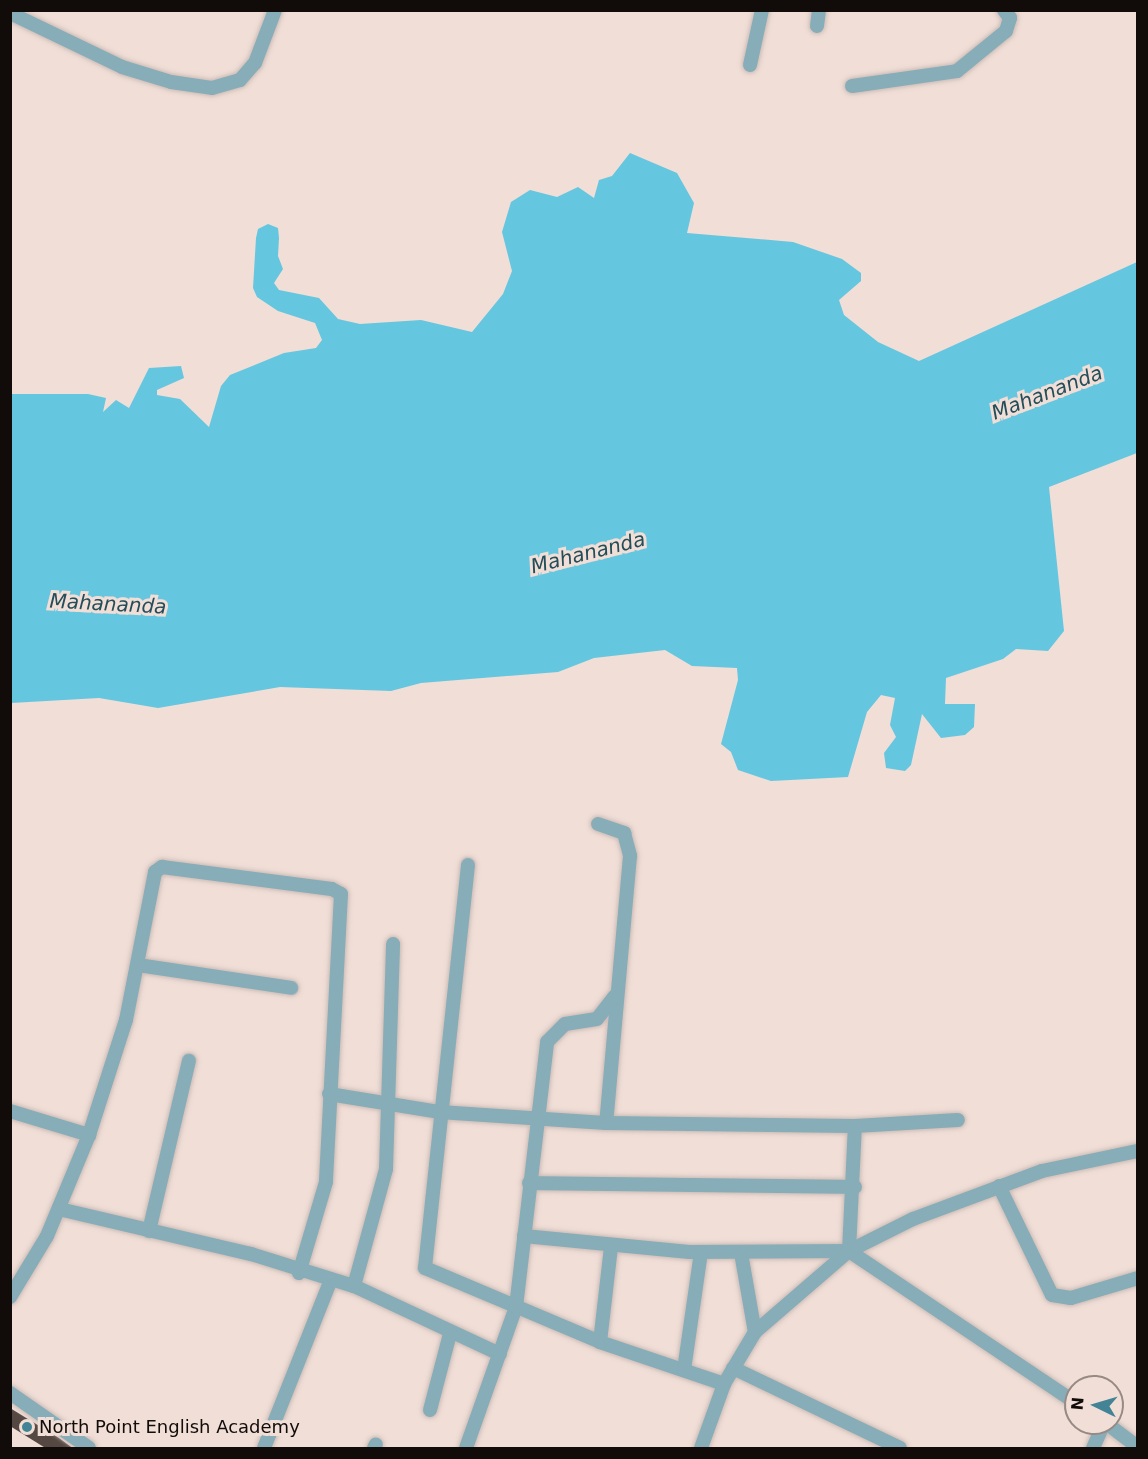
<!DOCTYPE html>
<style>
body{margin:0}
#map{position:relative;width:1148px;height:1459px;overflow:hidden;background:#f0ded7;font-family:"DejaVu Sans",sans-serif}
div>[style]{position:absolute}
.water>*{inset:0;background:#65c6df}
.building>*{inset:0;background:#554741}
.roads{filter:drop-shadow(0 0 2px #ccbcb6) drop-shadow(0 0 2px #ccbcb6)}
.minor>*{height:14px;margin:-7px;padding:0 7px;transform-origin:7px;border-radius:7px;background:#87adb8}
.dots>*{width:16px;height:16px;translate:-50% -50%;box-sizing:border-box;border:3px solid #f0ded7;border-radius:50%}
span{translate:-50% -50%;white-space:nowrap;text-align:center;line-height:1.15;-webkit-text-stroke:6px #f0ded7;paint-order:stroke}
.poi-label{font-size:18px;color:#110c09}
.left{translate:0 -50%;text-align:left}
.water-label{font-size:20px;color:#224d59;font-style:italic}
.frame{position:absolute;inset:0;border:12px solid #110c09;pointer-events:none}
.north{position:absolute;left:1064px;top:1375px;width:60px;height:60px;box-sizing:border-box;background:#f0ded7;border:2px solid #978a85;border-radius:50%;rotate:275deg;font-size:16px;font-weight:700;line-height:24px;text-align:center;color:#110c09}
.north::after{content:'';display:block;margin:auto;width:21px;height:27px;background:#428495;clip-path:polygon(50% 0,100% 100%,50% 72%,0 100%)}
</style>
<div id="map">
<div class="water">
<i style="clip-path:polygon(630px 153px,677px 173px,694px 203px,687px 233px,793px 242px,842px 259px,861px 273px,861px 281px,839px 300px,844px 315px,878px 342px,919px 361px,1137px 262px,1137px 453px,1049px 487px,1064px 631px,1048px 651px,1016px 649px,1003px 659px,946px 678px,945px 704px,975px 704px,974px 727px,965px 735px,941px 738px,922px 714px,911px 765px,905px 771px,886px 768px,884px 753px,896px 737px,890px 725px,895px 698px,881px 695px,867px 712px,848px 777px,771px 781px,738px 770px,731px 752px,721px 744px,738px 680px,737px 668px,692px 666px,665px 650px,594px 658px,558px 672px,421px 683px,391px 691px,280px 687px,158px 708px,99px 698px,11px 703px,11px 394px,88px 394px,106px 398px,103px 412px,116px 400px,129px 408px,149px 368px,181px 366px,184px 378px,157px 390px,157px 395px,180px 399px,209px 427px,221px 386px,230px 375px,284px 353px,316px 348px,322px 340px,315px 323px,278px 311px,257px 297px,253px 288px,256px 238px,258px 229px,268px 224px,278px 228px,279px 238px,278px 256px,283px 269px,274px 283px,279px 290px,319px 298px,338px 319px,360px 324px,421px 320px,472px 332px,503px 294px,512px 271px,502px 232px,511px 202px,530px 190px,557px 197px,578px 187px,594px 198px,599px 180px,612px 176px)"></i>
</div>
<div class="building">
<i style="clip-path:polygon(10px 1408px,59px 1438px,74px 1449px,47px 1449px,10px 1426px)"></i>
</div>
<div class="roads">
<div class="minor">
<i style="left:10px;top:13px;width:124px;rotate:25.7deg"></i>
<i style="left:122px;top:67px;width:51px;rotate:17deg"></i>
<i style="left:171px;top:82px;width:41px;rotate:8.3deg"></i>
<i style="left:212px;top:88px;width:29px;rotate:-16deg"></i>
<i style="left:240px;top:80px;width:23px;rotate:-49deg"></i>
<i style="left:255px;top:63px;width:57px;rotate:-69.3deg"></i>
<i style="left:817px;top:26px;width:16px;rotate:-83deg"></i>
<i style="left:750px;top:65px;width:56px;rotate:-77.7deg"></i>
<i style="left:852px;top:86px;width:106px;rotate:-8.1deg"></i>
<i style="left:957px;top:71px;width:63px;rotate:-39.2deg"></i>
<i style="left:1006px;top:31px;width:14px;rotate:-73deg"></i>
<i style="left:1010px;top:18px;width:10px;rotate:-127deg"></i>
<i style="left:598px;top:824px;width:28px;rotate:19deg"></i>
<i style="left:624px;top:833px;width:24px;rotate:75deg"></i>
<i style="left:630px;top:856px;width:268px;rotate:95.1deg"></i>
<i style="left:468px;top:865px;width:405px;rotate:96.1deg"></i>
<i style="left:425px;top:1268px;width:190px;rotate:22.9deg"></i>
<i style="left:600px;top:1342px;width:131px;rotate:18.7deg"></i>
<i style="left:138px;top:965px;width:155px;rotate:8.5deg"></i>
<i style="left:329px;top:1094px;width:111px;rotate:9.3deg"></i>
<i style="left:439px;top:1112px;width:167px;rotate:3.8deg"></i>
<i style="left:606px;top:1123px;width:249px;rotate:0.7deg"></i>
<i style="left:855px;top:1126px;width:103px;rotate:-3.3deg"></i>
<i style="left:10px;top:1111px;width:83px;rotate:16.9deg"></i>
<i style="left:529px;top:1183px;width:326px;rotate:0.7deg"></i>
<i style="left:999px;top:1186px;width:121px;rotate:64.1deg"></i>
<i style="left:1052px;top:1295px;width:19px;rotate:9deg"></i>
<i style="left:1071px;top:1298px;width:70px;rotate:-16.6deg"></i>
<i style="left:59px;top:1209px;width:197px;rotate:13.2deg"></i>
<i style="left:251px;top:1254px;width:108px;rotate:17.3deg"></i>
<i style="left:354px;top:1286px;width:161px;rotate:25deg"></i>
<i style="left:149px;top:1231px;width:175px;rotate:-76.8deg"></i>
<i style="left:524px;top:1236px;width:166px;rotate:5.5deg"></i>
<i style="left:689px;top:1252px;width:160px;rotate:-0.4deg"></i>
<i style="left:849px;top:1251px;width:125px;rotate:-87.3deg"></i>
<i style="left:849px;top:1251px;width:273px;rotate:33.8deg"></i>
<i style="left:741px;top:1253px;width:80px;rotate:80deg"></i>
<i style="left:354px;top:1286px;width:121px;rotate:-74.7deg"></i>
<i style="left:386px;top:1169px;width:225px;rotate:-88.2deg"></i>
<i style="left:10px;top:1297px;width:71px;rotate:-58.8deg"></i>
<i style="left:47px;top:1236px;width:109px;rotate:-67.4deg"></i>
<i style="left:89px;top:1135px;width:121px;rotate:-72.2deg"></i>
<i style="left:126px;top:1020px;width:151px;rotate:-78.9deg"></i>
<i style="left:155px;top:872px;width:9px;rotate:-36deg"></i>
<i style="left:162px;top:867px;width:171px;rotate:7.4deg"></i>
<i style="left:332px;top:889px;width:10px;rotate:29deg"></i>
<i style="left:341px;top:894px;width:288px;rotate:93deg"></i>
<i style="left:326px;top:1182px;width:95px;rotate:106.5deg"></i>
<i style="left:600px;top:1342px;width:96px;rotate:-83.4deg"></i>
<i style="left:733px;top:1368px;width:185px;rotate:25.6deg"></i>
<i style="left:684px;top:1370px;width:119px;rotate:-81.8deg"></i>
<i style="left:10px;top:1393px;width:96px;rotate:34.8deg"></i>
<i style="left:430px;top:1410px;width:79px;rotate:-75.3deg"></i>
<i style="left:1106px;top:1423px;width:40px;rotate:37deg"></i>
<i style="left:264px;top:1448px;width:179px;rotate:-68.3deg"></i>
<i style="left:374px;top:1448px;width:4px;rotate:-63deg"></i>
<i style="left:466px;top:1448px;width:150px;rotate:-70.5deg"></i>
<i style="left:516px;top:1307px;width:267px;rotate:-83.3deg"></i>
<i style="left:547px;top:1042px;width:25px;rotate:-45deg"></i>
<i style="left:565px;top:1024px;width:32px;rotate:-9deg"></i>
<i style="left:597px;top:1019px;width:29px;rotate:-52deg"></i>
<i style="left:701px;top:1448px;width:68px;rotate:-70.2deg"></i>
<i style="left:724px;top:1384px;width:61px;rotate:-59.2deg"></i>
<i style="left:755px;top:1332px;width:124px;rotate:-40.8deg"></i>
<i style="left:849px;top:1251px;width:72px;rotate:-26.6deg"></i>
<i style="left:913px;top:1219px;width:138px;rotate:-20.4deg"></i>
<i style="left:1042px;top:1171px;width:98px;rotate:-11.8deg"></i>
<i style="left:1093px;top:1448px;width:27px;rotate:-66deg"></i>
</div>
</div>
<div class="dots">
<i style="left:27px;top:1427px;background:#428495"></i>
</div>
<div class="poi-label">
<span class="left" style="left:39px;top:1427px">North Point English Academy</span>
</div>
<div class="water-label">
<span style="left:1047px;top:393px;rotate:-21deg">Mahananda</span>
<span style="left:588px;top:553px;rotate:-14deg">Mahananda</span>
<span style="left:108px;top:604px;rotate:3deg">Mahananda</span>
</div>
<div class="frame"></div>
<div class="north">N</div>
</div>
